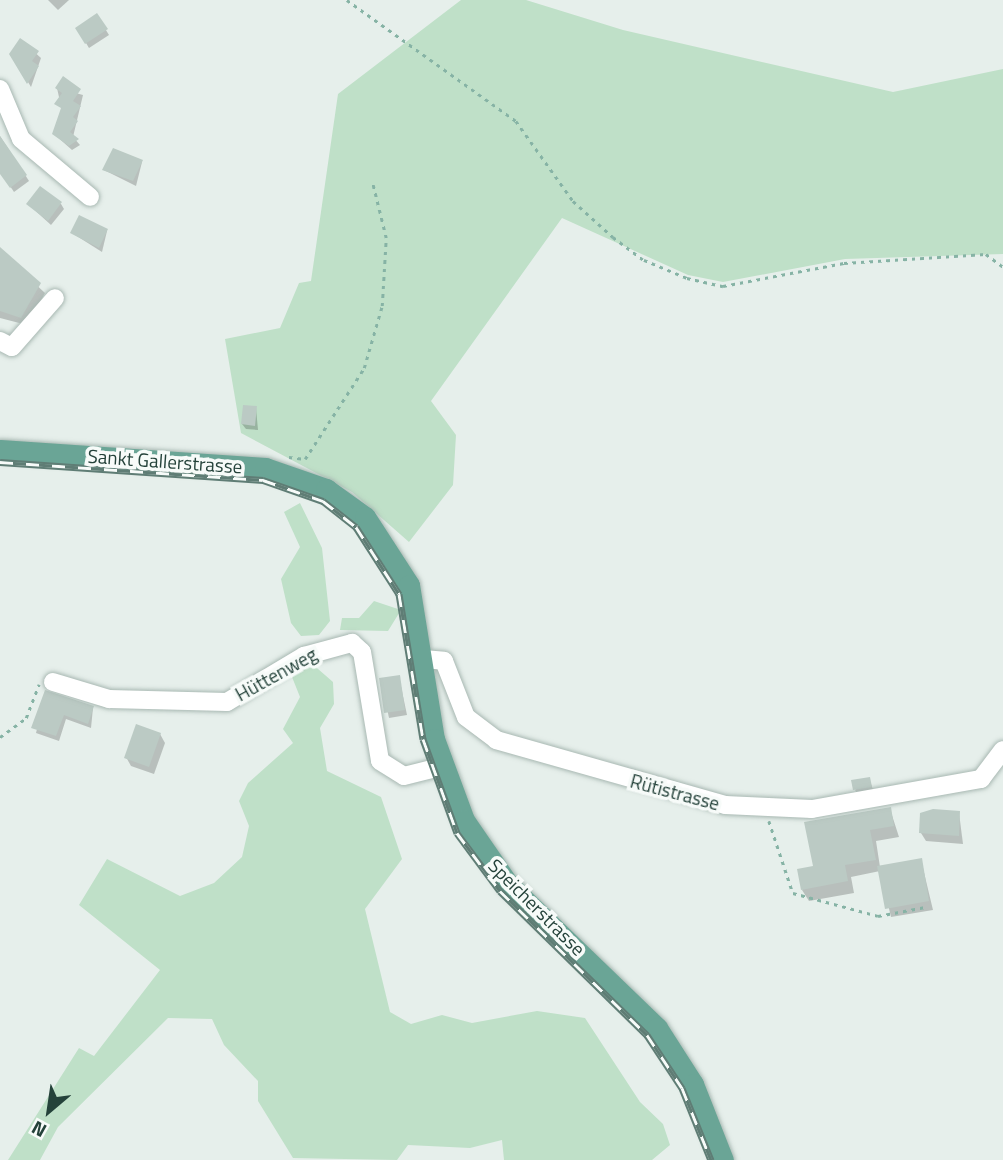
<!DOCTYPE html>
<meta charset="utf-8">
<style>
body{margin:0}
#map{position:relative;width:1003px;height:1160px;overflow:hidden;background:#e6efeb;font-family:"Titillium Web",sans-serif}
div>[style]{position:absolute}
.green>*{inset:0;background:#bfe0c8}
.shadow>*{inset:0;background:#0003}
.building>*{inset:0;background:#bbcac4}
.path>*{height:2.5px;margin-top:-1.25px;transform-origin:0;background:repeating-linear-gradient(90deg,#86b3a5 0 3.5px,transparent 0 8.5px)}
.roads{filter:drop-shadow(0 0 2px #a8b8b2) drop-shadow(0 0 2px #a8b8b2)}
.minor>*{height:18px;margin:-9px;padding:0 9px;transform-origin:9px;border-radius:9px;background:#fff}
.major>*{height:21px;margin:-10.5px;padding:0 10.5px;transform-origin:10.5px;border-radius:10.5px;background:#6aa596}
.rail>*{height:7px;margin-top:-3.5px;transform-origin:0;background:repeating-linear-gradient(90deg,#f7fbf9 0 13px,#5f7d75 0 26px);box-sizing:border-box;border-block:2px solid #5f7d75}
span{translate:-50% -50%;white-space:nowrap;text-align:center;line-height:1.15;-webkit-text-stroke:7px #f7fbf9;paint-order:stroke}
.street-label{font-size:19px;color:#24423a}
.north{position:absolute;left:14px;top:1076px;width:70px;height:70px;-webkit-text-stroke:5px #f7fbf9;paint-order:stroke;rotate:209deg;font-size:19px;font-weight:700;line-height:28px;text-align:center;color:#24423a}
.north::after{content:'';display:block;margin:auto;width:24px;height:32px;background:#24423a;clip-path:polygon(50% 0,100% 100%,50% 72%,0 100%)}
</style>
<div id="map">
<div class="green">
<i style="clip-path:polygon(461px 0,526px 0,623px 30px,893px 92px,1003px 69px,1003px 254px,845px 259px,723px 282px,688px 275px,562px 218px,431px 401px,456px 435px,453px 485px,409px 542px,352px 492px,241px 433px,225px 339px,280px 328px,299px 283px,311px 281px,338px 94px)"></i>
<i style="clip-path:polygon(300px 503px,322px 548px,330px 621px,319px 635px,301px 636px,291px 623px,281px 579px,300px 547px,284px 512px)"></i>
<i style="clip-path:polygon(374px 601px,401px 610px,388px 631px,340px 630px,342px 618px,359px 618px)"></i>
<i style="clip-path:polygon(310px 662px,333px 682px,334px 704px,320px 728px,327px 771px,381px 797px,402px 859px,365px 909px,390px 1012px,411px 1024px,442px 1015px,472px 1023px,537px 1011px,585px 1018px,640px 1102px,663px 1124px,670px 1145px,652px 1160px,504px 1160px,502px 1140px,470px 1148px,408px 1145px,397px 1160px,293px 1158px,258px 1101px,258px 1081px,224px 1045px,212px 1019px,168px 1018px,58px 1127px,40px 1160px,8px 1160px,79px 1048px,94px 1056px,160px 970px,79px 905px,107px 859px,180px 896px,214px 883px,242px 857px,249px 826px,239px 801px,248px 783px,293px 743px,283px 729px,300px 697px,292px 677px)"></i>
</div>
<div class="shadow">
<i style="clip-path:polygon(48px 0,69px 0,58px 10px)"></i>
<i style="clip-path:polygon(97px 16px,109px 35px,89px 48px,77px 28px)"></i>
<i style="clip-path:polygon(21px 40px,41px 58px,31px 87px,11px 54px)"></i>
<i style="clip-path:polygon(57px 88px,83px 95px,73px 137px,80px 145px,72px 150px,54px 134px,62px 111px)"></i>
<i style="clip-path:polygon(0 136px,29px 181px,14px 192px,0 171px)"></i>
<i style="clip-path:polygon(142px 162px,136px 186px,104px 170px)"></i>
<i style="clip-path:polygon(28px 204px,61px 204px,64px 209px,51px 225px)"></i>
<i style="clip-path:polygon(107px 231px,102px 252px,72px 233px)"></i>
<i style="clip-path:polygon(0 251px,45px 293px,27px 325px,0 318px)"></i>
<i style="clip-path:polygon(256px 408px,258px 430px,246px 429px,242px 424px)"></i>
<i style="clip-path:polygon(399px 677px,407px 715px,389px 718px,381px 679px)"></i>
<i style="clip-path:polygon(46px 692px,93px 708px,91px 728px,66px 719px,59px 741px,36px 733px)"></i>
<i style="clip-path:polygon(160px 734px,165px 743px,154px 774px,131px 766px,126px 757px)"></i>
<i style="clip-path:polygon(869px 779px,874px 792px,858px 795px,855px 790px)"></i>
<i style="clip-path:polygon(890px 809px,899px 837px,876px 841px,880px 867px,921px 860px,933px 910px,891px 917px,880px 871px,851px 877px,854px 893px,809px 901px,802px 890px,815px 868px)"></i>
<i style="clip-path:polygon(959px 813px,963px 844px,926px 841px,921px 833px)"></i>
</div>
<div class="building">
<i style="clip-path:polygon(97px 13px,108px 29px,85px 44px,75px 28px)"></i>
<i style="clip-path:polygon(20px 38px,39px 51px,32px 61px,39px 66px,27px 84px,9px 54px)"></i>
<i style="clip-path:polygon(63px 76px,81px 89px,73px 101px,81px 106px,73px 117px,78px 121px,70px 132px,79px 139px,69px 146px,52px 134px,61px 108px,54px 104px,62px 93px,55px 88px)"></i>
<i style="clip-path:polygon(0 136px,27px 175px,10px 188px,0 174px)"></i>
<i style="clip-path:polygon(113px 148px,143px 160px,133px 181px,102px 170px)"></i>
<i style="clip-path:polygon(40px 186px,62px 202px,48px 221px,26px 204px)"></i>
<i style="clip-path:polygon(79px 215px,108px 229px,99px 248px,70px 233px)"></i>
<i style="clip-path:polygon(0 247px,41px 283px,21px 318px,0 311px)"></i>
<i style="clip-path:polygon(243px 405px,257px 406px,255px 426px,241px 424px)"></i>
<i style="clip-path:polygon(400px 675px,405px 710px,384px 713px,379px 678px)"></i>
<i style="clip-path:polygon(45px 690px,94px 706px,88px 724px,64px 715px,56px 736px,31px 728px)"></i>
<i style="clip-path:polygon(136px 724px,161px 733px,149px 767px,124px 758px)"></i>
<i style="clip-path:polygon(870px 777px,872px 787px,853px 790px,851px 780px)"></i>
<i style="clip-path:polygon(891px 807px,894px 826px,870px 830px,876px 860px,845px 865px,848px 881px,801px 890px,797px 869px,813px 866px,804px 822px)"></i>
<i style="clip-path:polygon(933px 809px,960px 811px,959px 836px,919px 833px,920px 813px)"></i>
<i style="clip-path:polygon(922px 858px,929px 901px,885px 909px,877px 866px)"></i>
</div>
<div class="path">
<i style="left:347px;top:0;width:208px;rotate:35.6deg"></i>
<i style="left:516px;top:121px;width:98px;rotate:54.5deg"></i>
<i style="left:573px;top:201px;width:54px;rotate:42deg"></i>
<i style="left:613px;top:237px;width:39px;rotate:37deg"></i>
<i style="left:644px;top:260px;width:47px;rotate:22.7deg"></i>
<i style="left:687px;top:278px;width:37px;rotate:13deg"></i>
<i style="left:723px;top:286px;width:123px;rotate:-10.8deg"></i>
<i style="left:844px;top:263px;width:142px;rotate:-3.6deg"></i>
<i style="left:986px;top:254px;width:21px;rotate:37deg"></i>
<i style="left:289px;top:457px;width:16px;rotate:7deg"></i>
<i style="left:305px;top:459px;width:108px;rotate:-57deg"></i>
<i style="left:364px;top:368px;width:65px;rotate:-73.8deg"></i>
<i style="left:382px;top:306px;width:68px;rotate:-86.6deg"></i>
<i style="left:386px;top:238px;width:55px;rotate:-103.8deg"></i>
<i style="left:0;top:737px;width:32px;rotate:-36deg"></i>
<i style="left:26px;top:718px;width:36px;rotate:-69deg"></i>
<i style="left:769px;top:821px;width:76px;rotate:71.6deg"></i>
<i style="left:793px;top:893px;width:88px;rotate:15.1deg"></i>
<i style="left:878px;top:916px;width:48px;rotate:-10.8deg"></i>
</div>
<div class="roads">
<div class="minor">
<i style="left:0;top:89px;width:54px;rotate:67.2deg"></i>
<i style="left:21px;top:139px;width:90px;rotate:40deg"></i>
<i style="left:0;top:341px;width:13px;rotate:27deg"></i>
<i style="left:12px;top:347px;width:65px;rotate:-48.7deg"></i>
<i style="left:423px;top:659px;width:21px;rotate:5deg"></i>
<i style="left:444px;top:661px;width:60px;rotate:68.6deg"></i>
<i style="left:466px;top:717px;width:38px;rotate:37deg"></i>
<i style="left:496px;top:740px;width:238px;rotate:15.8deg"></i>
<i style="left:725px;top:805px;width:87px;rotate:2.6deg"></i>
<i style="left:812px;top:809px;width:172px;rotate:-10.1deg"></i>
<i style="left:981px;top:779px;width:36px;rotate:-53deg"></i>
<i style="left:53px;top:682px;width:59px;rotate:16.9deg"></i>
<i style="left:109px;top:699px;width:118px;rotate:1.5deg"></i>
<i style="left:227px;top:702px;width:90px;rotate:-30.9deg"></i>
<i style="left:304px;top:656px;width:50px;rotate:-15.2deg"></i>
<i style="left:352px;top:643px;width:13px;rotate:42deg"></i>
<i style="left:362px;top:652px;width:110px;rotate:80.6deg"></i>
<i style="left:380px;top:761px;width:28px;rotate:32deg"></i>
<i style="left:404px;top:776px;width:38px;rotate:-14deg"></i>
</div>
<div class="major">
<i style="left:0;top:450px;width:266px;rotate:3.9deg"></i>
<i style="left:265px;top:468px;width:65px;rotate:19deg"></i>
<i style="left:326px;top:489px;width:48px;rotate:35.7deg"></i>
<i style="left:365px;top:517px;width:81px;rotate:57.1deg"></i>
<i style="left:409px;top:585px;width:156px;rotate:80.8deg"></i>
<i style="left:434px;top:739px;width:86px;rotate:69.7deg"></i>
<i style="left:464px;top:820px;width:78px;rotate:55.5deg"></i>
<i style="left:508px;top:884px;width:207px;rotate:44deg"></i>
<i style="left:657px;top:1028px;width:67px;rotate:57.3deg"></i>
<i style="left:693px;top:1084px;width:82px;rotate:68.5deg"></i>
</div>
</div>
<div class="rail">
<i style="left:0;top:462px;width:264px;rotate:3.9deg"></i>
<i style="left:263px;top:480px;width:64px;rotate:19.3deg"></i>
<i style="left:323px;top:501px;width:42px;rotate:38.2deg"></i>
<i style="left:356px;top:527px;width:80px;rotate:57.3deg"></i>
<i style="left:399px;top:594px;width:147px;rotate:80.6deg"></i>
<i style="left:423px;top:739px;width:100px;rotate:70.1deg"></i>
<i style="left:457px;top:833px;width:72px;rotate:53.4deg"></i>
<i style="left:500px;top:891px;width:206px;rotate:44.4deg"></i>
<i style="left:647px;top:1035px;width:64px;rotate:56.6deg"></i>
<i style="left:682px;top:1088px;width:78px;rotate:68.1deg"></i>
</div>
<div class="street-label">
<span style="left:165px;top:461px;rotate:4deg">Sankt Gallerstrasse</span>
<span style="left:276px;top:674px;rotate:-29deg">Hüttenweg</span>
<span style="left:675px;top:792px;rotate:15deg">Rütistrasse</span>
<span style="left:537px;top:907px;rotate:45deg">Speicherstrasse</span>
</div>
<div class="north">N</div>
</div>
